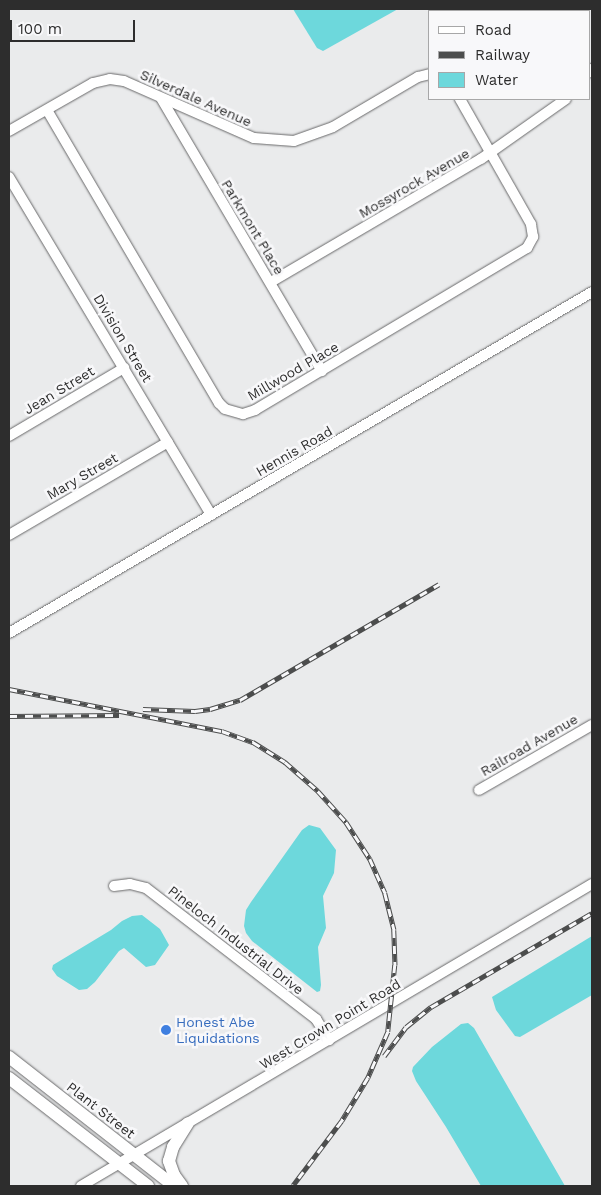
<!DOCTYPE html>
<style>
body{margin:0}
#map{position:relative;width:601px;height:1195px;overflow:hidden;background:#eaebec;font-family:"Work Sans",sans-serif}
div>[style]{position:absolute}
.water>*{inset:0;background:#6dd8dc}
.roads{filter:drop-shadow(0 0 1px #686869) drop-shadow(0 0 1px #686869)}
.minor>*{height:10px;margin:-5px;padding:0 5px;transform-origin:5px;border-radius:5px;background:#fff}
.major>*{height:12px;margin:-6px;padding:0 6px;transform-origin:6px;border-radius:6px;background:#fff}
.rail>*{height:4.5px;margin-top:-2.25px;transform-origin:0;background:repeating-linear-gradient(90deg,#f8f8fa 0 8px,#4c4d4d 0 16px);box-sizing:border-box;border-block:1px solid #4c4d4d}
.dots>*{width:14px;height:14px;translate:-50% -50%;box-sizing:border-box;border:2px solid #f8f8fa;border-radius:50%}
span{translate:-50% -50%;white-space:nowrap;text-align:center;line-height:1.15;-webkit-text-stroke:5px #f8f8fa;paint-order:stroke}
.street-label{font-size:14px;color:#2d2d2d}
.shop-label{font-size:14px;color:#366cbe}
.left{translate:0 -50%;text-align:left}
.frame{position:absolute;inset:0;border:10px solid #2d2d2d;pointer-events:none}
.legend{position:absolute;left:428px;top:10px;width:162px;height:90px;box-sizing:border-box;background:#f8f8fa;border:1px solid #a7a7a8;margin:0;padding:6px 9px;list-style:none;font-size:15px;color:#2d2d2d}
.legend li{display:flex;align-items:center;gap:10px;height:25px}
.legend b{width:25px;border:1px solid #a7a7a8}
.scale{position:absolute;left:10px;top:20px;width:125px;height:22px;box-sizing:border-box;border:2px solid #2d2d2d;border-top:0;padding-left:6px;font-size:15px;line-height:18px;white-space:nowrap;color:#2d2d2d;-webkit-text-stroke:4px #f8f8fa;paint-order:stroke}
</style>
<div id="map">
<div class="water">
<i style="clip-path:polygon(293px 9px,398px 9px,323px 51px,317px 48px)"></i>
<i style="clip-path:polygon(309px 825px,320px 828px,336px 850px,334px 873px,323px 896px,326px 928px,318px 947px,321px 985px,320px 991px,317px 992px,252px 941px,246px 933px,244px 926px,246px 910px,251px 902px,302px 830px)"></i>
<i style="clip-path:polygon(142px 915px,160px 929px,169px 945px,155px 965px,146px 967px,124px 948px,119px 951px,95px 982px,87px 989px,79px 990px,57px 976px,52px 969px,53px 965px,111px 930px,122px 921px,132px 916px)"></i>
<i style="clip-path:polygon(592px 936px,592px 995px,520px 1037px,515px 1036px,496px 1010px,492px 997px)"></i>
<i style="clip-path:polygon(468px 1023px,474px 1028px,565px 1186px,481px 1186px,446px 1127px,416px 1081px,412px 1071px,413px 1067px,432px 1047px,461px 1024px)"></i>
</div>
<div class="roads">
<div class="minor">
<i style="left:555px;top:9px;width:2px;rotate:63deg"></i>
<i style="left:590px;top:69px;width:4px;rotate:63deg"></i>
<i style="left:161px;top:98px;width:317px;rotate:59.5deg"></i>
<i style="left:47px;top:110px;width:340px;rotate:59.6deg"></i>
<i style="left:219px;top:403px;width:8px;rotate:45deg"></i>
<i style="left:225px;top:409px;width:19px;rotate:16deg"></i>
<i style="left:243px;top:414px;width:13px;rotate:-18deg"></i>
<i style="left:255px;top:410px;width:317px;rotate:-30.8deg"></i>
<i style="left:527px;top:248px;width:13px;rotate:-61deg"></i>
<i style="left:533px;top:237px;width:13px;rotate:-99deg"></i>
<i style="left:531px;top:224px;width:144px;rotate:-119.6deg"></i>
<i style="left:9px;top:131px;width:97px;rotate:-29.7deg"></i>
<i style="left:93px;top:83px;width:17px;rotate:-13deg"></i>
<i style="left:110px;top:79px;width:14px;rotate:8deg"></i>
<i style="left:124px;top:81px;width:142px;rotate:23.7deg"></i>
<i style="left:254px;top:138px;width:40px;rotate:4.3deg"></i>
<i style="left:294px;top:141px;width:41px;rotate:-19.7deg"></i>
<i style="left:333px;top:127px;width:99px;rotate:-30.5deg"></i>
<i style="left:418px;top:77px;width:12px;rotate:-14deg"></i>
<i style="left:9px;top:177px;width:394px;rotate:59.1deg"></i>
<i style="left:271px;top:282px;width:243px;rotate:-30.4deg"></i>
<i style="left:481px;top:159px;width:104px;rotate:-35.2deg"></i>
<i style="left:9px;top:436px;width:134px;rotate:-30.6deg"></i>
<i style="left:9px;top:535px;width:184px;rotate:-30.3deg"></i>
<i style="left:9px;top:633px;width:675px;rotate:-30.32deg"></i>
<i style="left:479px;top:790px;width:130px;rotate:-29.9deg"></i>
<i style="left:114px;top:886px;width:16px;rotate:-7deg"></i>
<i style="left:130px;top:884px;width:16px;rotate:14deg"></i>
<i style="left:146px;top:888px;width:215px;rotate:37.6deg"></i>
<i style="left:316px;top:1019px;width:25px;rotate:58deg"></i>
<i style="left:81px;top:1186px;width:594px;rotate:-30.58deg"></i>
</div>
<div class="major">
<i style="left:9px;top:1057px;width:209px;rotate:38deg"></i>
<i style="left:9px;top:1078px;width:176px;rotate:37.8deg"></i>
<i style="left:182px;top:1186px;width:14px;rotate:-126deg"></i>
<i style="left:174px;top:1175px;width:15px;rotate:-110deg"></i>
<i style="left:169px;top:1161px;width:15px;rotate:-74deg"></i>
<i style="left:173px;top:1147px;width:28px;rotate:-58deg"></i>
</div>
</div>
<div class="rail">
<i style="left:9px;top:689px;width:217px;rotate:11.2deg"></i>
<i style="left:222px;top:731px;width:33px;rotate:20deg"></i>
<i style="left:253px;top:742px;width:38px;rotate:32deg"></i>
<i style="left:285px;top:762px;width:44px;rotate:41.3deg"></i>
<i style="left:318px;top:791px;width:42px;rotate:47.9deg"></i>
<i style="left:346px;top:822px;width:44px;rotate:57deg"></i>
<i style="left:370px;top:859px;width:37px;rotate:66deg"></i>
<i style="left:385px;top:893px;width:38px;rotate:76deg"></i>
<i style="left:394px;top:930px;width:35px;rotate:88deg"></i>
<i style="left:395px;top:965px;width:67px;rotate:96deg"></i>
<i style="left:388px;top:1032px;width:50px;rotate:113.5deg"></i>
<i style="left:368px;top:1078px;width:50px;rotate:121.2deg"></i>
<i style="left:342px;top:1121px;width:81px;rotate:127deg"></i>
<i style="left:143px;top:709px;width:52px;rotate:2.2deg"></i>
<i style="left:195px;top:711px;width:15px;rotate:-8deg"></i>
<i style="left:210px;top:709px;width:31px;rotate:-17deg"></i>
<i style="left:240px;top:700px;width:230px;rotate:-30.2deg"></i>
<i style="left:9px;top:716px;width:110px;rotate:-0.5deg"></i>
<i style="left:384px;top:1056px;width:36px;rotate:-53deg"></i>
<i style="left:406px;top:1027px;width:32px;rotate:-39deg"></i>
<i style="left:431px;top:1007px;width:186px;rotate:-30.3deg"></i>
</div>
<div class="dots">
<i style="left:166px;top:1030px;background:#3f7fe0"></i>
</div>
<div class="street-label">
<span style="left:196px;top:98px;rotate:24deg">Silverdale Avenue</span>
<span style="left:414px;top:183px;rotate:-30deg">Mossyrock Avenue</span>
<span style="left:253px;top:227px;rotate:59deg">Parkmont Place</span>
<span style="left:123px;top:338px;rotate:59deg">Division Street</span>
<span style="left:293px;top:371px;rotate:-30deg">Millwood Place</span>
<span style="left:59px;top:390px;rotate:-31deg">Jean Street</span>
<span style="left:294px;top:451px;rotate:-30deg">Hennis Road</span>
<span style="left:82px;top:476px;rotate:-30deg">Mary Street</span>
<span style="left:529px;top:745px;rotate:-30deg">Railroad Avenue</span>
<span style="left:236px;top:940px;rotate:38deg">Pineloch Industrial Drive</span>
<span style="left:330px;top:1024px;rotate:-31deg">West Crown Point Road</span>
<span style="left:101px;top:1110px;rotate:38deg">Plant Street</span>
</div>
<div class="shop-label">
<span class="left" style="left:176px;top:1030px">Honest Abe<br>Liquidations</span>
</div>
<div class="frame"></div>
<ul class="legend">
<li><b style="height:6px;background:#fff"></b>Road</li>
<li><b style="height:6px;background:#4c4d4d"></b>Railway</li>
<li><b style="height:14px;background:#6dd8dc"></b>Water</li>
</ul>
<div class="scale">100 m</div>
</div>
